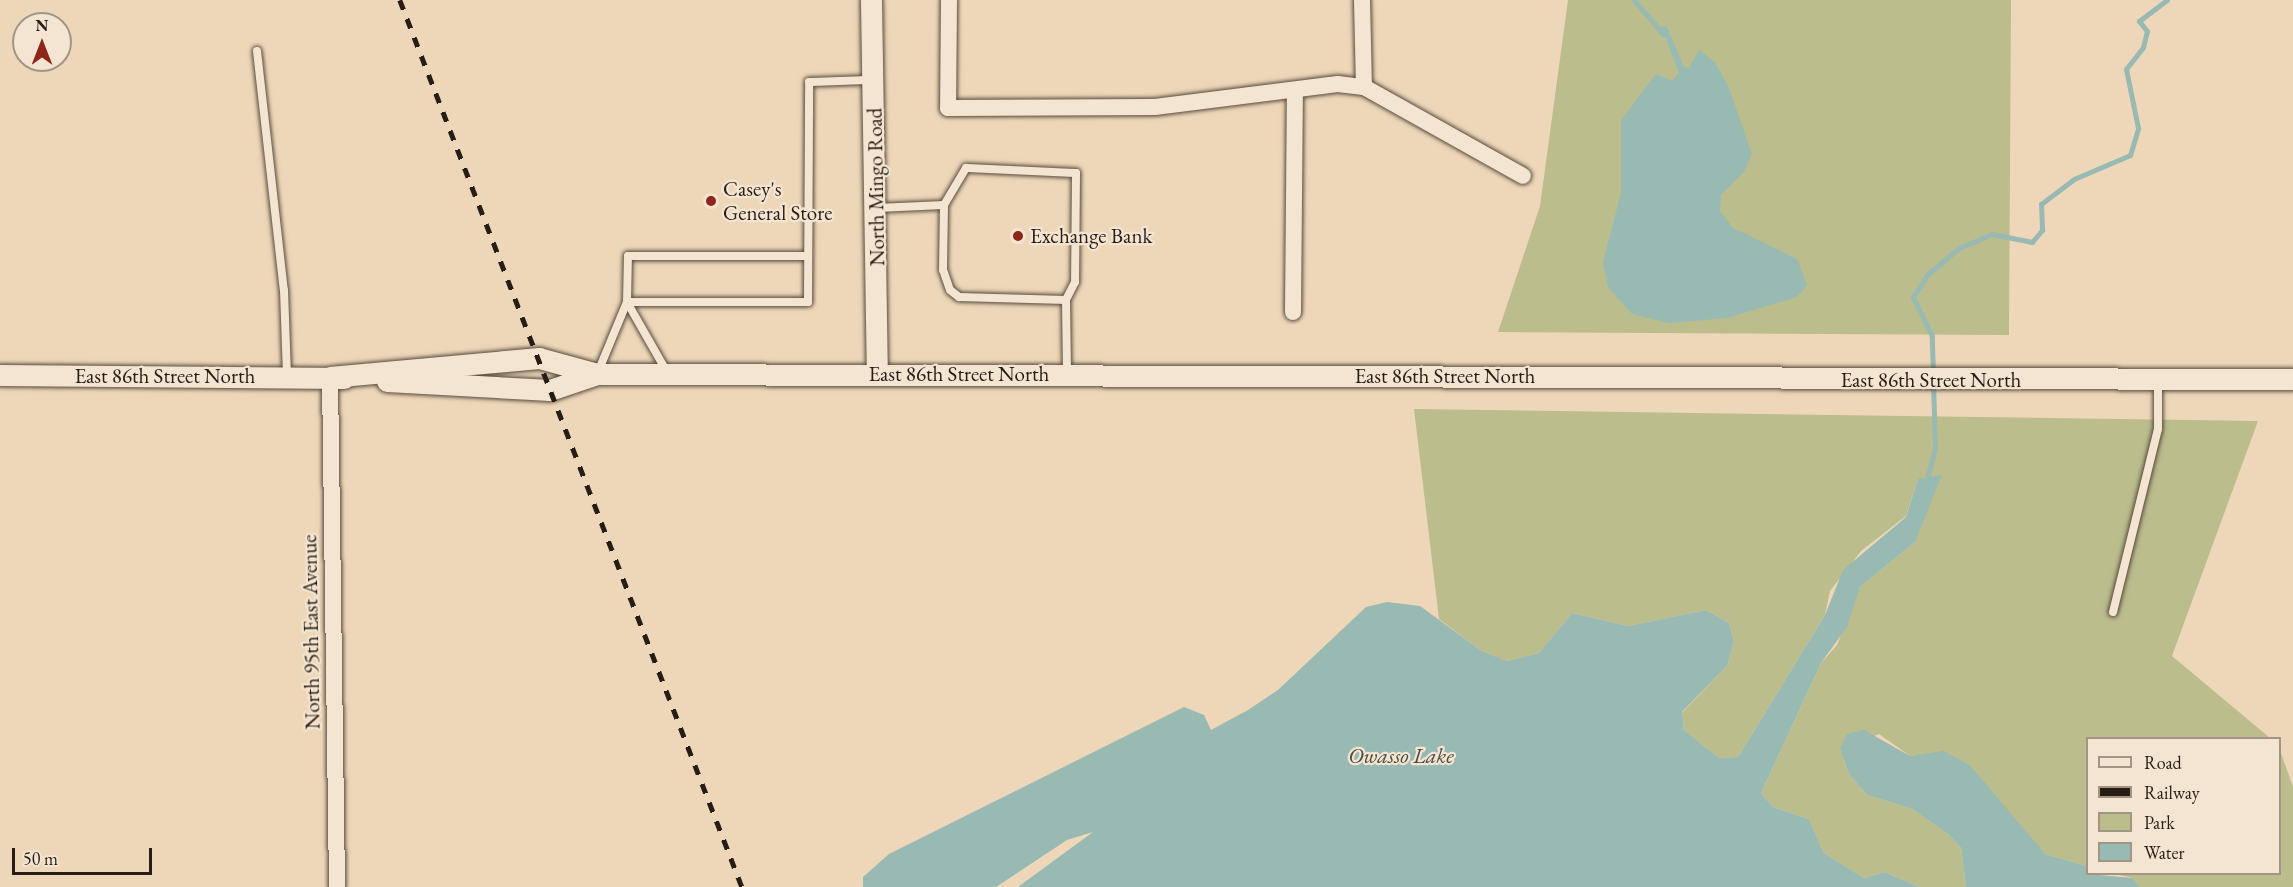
<!DOCTYPE html>
<style>
body{margin:0}
#map{position:relative;width:2293px;height:887px;overflow:hidden;background:#eed7b9;font-family:"EB Garamond",serif}
div>[style]{position:absolute}
.green>*{inset:0;background:#bbbd8d}
.water>*{inset:0;background:#99b9b3}
.stream>*{height:5px;margin:-2.5px;padding:0 2.5px;transform-origin:2.5px;border-radius:2.5px;background:#99b9b3}
.roads{filter:drop-shadow(0 0 2px #584c3d) drop-shadow(0 0 2px #584c3d)}
.service>*{height:8px;margin:-4px;padding:0 4px;transform-origin:4px;border-radius:4px;background:#f4e5d2}
.minor>*{height:16px;margin:-8px;padding:0 8px;transform-origin:8px;border-radius:8px;background:#f4e5d2}
.tertiary>*{height:21px;margin:-10.5px;padding:0 10.5px;transform-origin:10.5px;border-radius:10.5px;background:#f4e5d2}
.rail>*{height:4.5px;margin-top:-2.25px;transform-origin:0;background:repeating-linear-gradient(90deg,#261d14 0 10px,transparent 0 20px)}
.dots>*{width:16px;height:16px;translate:-50% -50%;box-sizing:border-box;border:3px solid #f4e5d2;border-radius:50%}
span{translate:-50% -50%;white-space:nowrap;text-align:center;line-height:1.15;-webkit-text-stroke:4.5px #f4e5d2;paint-order:stroke}
.street-label{font-size:21px;color:#261d14}
.poi-label{font-size:21px;color:#261d14}
.left{translate:0 -50%;text-align:left}
.water-label{font-size:22px;color:#484c44;font-style:italic}
.legend{position:absolute;left:2086px;top:737px;width:195px;height:138px;box-sizing:border-box;background:#f4e5d2;border:2px solid #a29586;margin:0;padding:8px 10px;list-style:none;font-size:18px;color:#261d14}
.legend li{display:flex;align-items:center;gap:12px;height:30px}
.legend b{width:30px;border:2px solid #a29586}
.north{position:absolute;left:12px;top:12px;width:60px;height:60px;box-sizing:border-box;background:#f4e5d2;border:2px solid #a29586;border-radius:50%;rotate:0deg;font-size:16px;font-weight:700;line-height:24px;text-align:center;color:#261d14}
.north::after{content:'';display:block;margin:auto;width:21px;height:27px;background:#8f2418;clip-path:polygon(50% 0,100% 100%,50% 72%,0 100%)}
.scale{position:absolute;left:12px;top:848px;width:140px;height:27px;box-sizing:border-box;border:3px solid #261d14;border-top:0;padding-left:8px;font-size:18px;line-height:21px;white-space:nowrap;color:#261d14;-webkit-text-stroke:4px #f4e5d2;paint-order:stroke}
</style>
<div id="map">
<div class="green">
<i style="clip-path:polygon(1568px 0,2011px 0,2009px 335px,1498px 332px,1540px 206px)"></i>
<i style="clip-path:polygon(1414px 409px,2258px 421px,2172px 656px,2270px 738px,2088px 738px,2087px 866px,2045px 854px,2028px 839px,1970px 765px,1943px 752px,1910px 756px,1879px 734px,1840px 749px,1849px 774px,1867px 795px,1912px 809px,1948px 834px,1961px 848px,1966px 887px,1919px 887px,1885px 872px,1864px 878px,1824px 853px,1809px 819px,1773px 807px,1761px 793px,1821px 663px,1837px 645px,1860px 587px,1915px 542px,1918px 479px,1906px 516px,1861px 551px,1830px 591px,1825px 615px,1738px 757px,1719px 758px,1684px 730px,1682px 713px,1727px 666px,1734px 642px,1729px 623px,1706px 610px,1628px 626px,1572px 613px,1539px 653px,1507px 661px,1482px 651px,1439px 619px)"></i>
<i style="clip-path:polygon(2280px 750px,2293px 787px,2293px 887px,2140px 887px,2133px 878px,2115px 874px,2280px 874px)"></i>
</div>
<div class="water">
<i style="clip-path:polygon(1661px 26px,1667px 27px,1684px 67px,1689px 68px,1699px 50px,1715px 62px,1729px 88px,1752px 154px,1744px 172px,1721px 195px,1720px 211px,1733px 228px,1797px 259px,1807px 285px,1797px 297px,1727px 318px,1669px 323px,1632px 314px,1608px 287px,1603px 262px,1621px 193px,1621px 120px,1656px 74px,1672px 81px,1679px 73px)"></i>
<i style="clip-path:polygon(1942px 475px,1915px 542px,1860px 587px,1847px 627px,1821px 663px,1761px 793px,1773px 807px,1809px 819px,1824px 853px,1864px 878px,1885px 872px,1919px 887px,1018px 887px,1093px 832px,1067px 840px,996px 887px,863px 887px,863px 877px,889px 854px,1184px 707px,1204px 715px,1211px 730px,1248px 710px,1278px 690px,1366px 607px,1387px 602px,1420px 606px,1482px 651px,1507px 661px,1539px 653px,1572px 613px,1628px 626px,1706px 610px,1729px 623px,1734px 642px,1727px 666px,1682px 712px,1684px 730px,1719px 758px,1738px 757px,1825px 615px,1843px 570px,1906px 517px,1918px 479px)"></i>
<i style="clip-path:polygon(1864px 730px,1910px 756px,1943px 751px,1970px 765px,2045px 854px,2087px 866px,2088px 874px,2133px 878px,2140px 887px,1966px 887px,1961px 848px,1948px 834px,1912px 809px,1867px 795px,1849px 774px,1840px 749px,1847px 734px)"></i>
</div>
<div class="stream">
<i style="left:1634px;top:0;width:46px;rotate:49.4deg"></i>
<i style="left:1933px;top:373px;width:37px;rotate:-92deg"></i>
<i style="left:1932px;top:336px;width:43px;rotate:-116deg"></i>
<i style="left:1913px;top:297px;width:27px;rotate:-57deg"></i>
<i style="left:1928px;top:274px;width:40px;rotate:-40deg"></i>
<i style="left:1959px;top:248px;width:36px;rotate:-23deg"></i>
<i style="left:1992px;top:234px;width:41px;rotate:11.3deg"></i>
<i style="left:2032px;top:242px;width:16px;rotate:-50deg"></i>
<i style="left:2042px;top:230px;width:26px;rotate:-92deg"></i>
<i style="left:2041px;top:204px;width:41px;rotate:-37.1deg"></i>
<i style="left:2074px;top:179px;width:61px;rotate:-23.2deg"></i>
<i style="left:2130px;top:155px;width:28px;rotate:-73deg"></i>
<i style="left:2138px;top:128px;width:60px;rotate:-101.5deg"></i>
<i style="left:2126px;top:69px;width:28px;rotate:-52deg"></i>
<i style="left:2143px;top:47px;width:16px;rotate:-76deg"></i>
<i style="left:2147px;top:31px;width:13px;rotate:-129deg"></i>
<i style="left:2139px;top:21px;width:35px;rotate:-37deg"></i>
<i style="left:1926px;top:482px;width:34px;rotate:-75deg"></i>
<i style="left:1935px;top:449px;width:67px;rotate:-91.7deg"></i>
</div>
<div class="roads">
<div class="service">
<i style="left:257px;top:51px;width:241px;rotate:83.6deg"></i>
<i style="left:284px;top:290px;width:86px;rotate:88deg"></i>
<i style="left:966px;top:168px;width:110px;rotate:2.6deg"></i>
<i style="left:1076px;top:173px;width:109px;rotate:90.5deg"></i>
<i style="left:1075px;top:282px;width:20px;rotate:117deg"></i>
<i style="left:1066px;top:300px;width:107px;rotate:-178.4deg"></i>
<i style="left:959px;top:297px;width:11px;rotate:-142deg"></i>
<i style="left:950px;top:290px;width:21px;rotate:-109deg"></i>
<i style="left:943px;top:270px;width:65px;rotate:-89.1deg"></i>
<i style="left:944px;top:205px;width:43px;rotate:-59.3deg"></i>
<i style="left:877px;top:208px;width:67px;rotate:-2.6deg"></i>
<i style="left:1066px;top:300px;width:74px;rotate:89.2deg"></i>
<i style="left:627px;top:302px;width:181px"></i>
<i style="left:808px;top:302px;width:220px;rotate:-89.7deg"></i>
<i style="left:809px;top:82px;width:61px;rotate:-1.9deg"></i>
<i style="left:627px;top:302px;width:81px;rotate:60.3deg"></i>
<i style="left:598px;top:372px;width:76px;rotate:-67.5deg"></i>
<i style="left:627px;top:302px;width:46px;rotate:-88.8deg"></i>
<i style="left:628px;top:256px;width:180px"></i>
<i style="left:2113px;top:612px;width:188px;rotate:-76.2deg"></i>
<i style="left:2158px;top:429px;width:51px;rotate:-90deg"></i>
</div>
<div class="minor">
<i style="left:949px;top:0;width:108px;rotate:90.5deg"></i>
<i style="left:948px;top:108px;width:207px;rotate:-0.3deg"></i>
<i style="left:1155px;top:107px;width:184px;rotate:-7.2deg"></i>
<i style="left:1338px;top:84px;width:26px;rotate:7deg"></i>
<i style="left:1364px;top:87px;width:182px;rotate:29.2deg"></i>
<i style="left:1362px;top:0;width:87px;rotate:88.7deg"></i>
<i style="left:1293px;top:312px;width:222px;rotate:-89.5deg"></i>
<i style="left:330px;top:377px;width:510px;rotate:89.21deg"></i>
</div>
<div class="tertiary">
<i style="left:871px;top:0;width:374px;rotate:89.1deg"></i>
<i style="left:0;top:375px;width:344px;rotate:0.5deg"></i>
<i style="left:330px;top:377px;width:210px;rotate:-5.2deg"></i>
<i style="left:539px;top:358px;width:60px;rotate:15.4deg"></i>
<i style="left:597px;top:374px;width:1696px;rotate:0.17deg"></i>
<i style="left:387px;top:381px;width:163px;rotate:3.2deg"></i>
<i style="left:550px;top:390px;width:50px;rotate:-18.8deg"></i>
</div>
</div>
<div class="rail">
<i style="left:400px;top:0;width:951px;rotate:68.91deg"></i>
</div>
<div class="dots">
<i style="left:711px;top:201px;background:#8f2418"></i>
<i style="left:1018px;top:236px;background:#8f2418"></i>
</div>
<div class="street-label">
<span style="left:876px;top:187px;rotate:-91deg">North Mingo Road</span>
<span style="left:959px;top:374px">East 86th Street North</span>
<span style="left:165px;top:376px">East 86th Street North</span>
<span style="left:1445px;top:376px">East 86th Street North</span>
<span style="left:1931px;top:380px">East 86th Street North</span>
<span style="left:311px;top:632px;rotate:-91deg">North 95th East Avenue</span>
</div>
<div class="poi-label">
<span class="left" style="left:723px;top:201px">Casey's<br>General Store</span>
<span class="left" style="left:1030px;top:236px">Exchange Bank</span>
</div>
<div class="water-label">
<span style="left:1401px;top:756px">Owasso Lake</span>
</div>
<ul class="legend">
<li><b style="height:8px;background:#f4e5d2"></b>Road</li>
<li><b style="height:8px;background:#261d14"></b>Railway</li>
<li><b style="height:16px;background:#bbbd8d"></b>Park</li>
<li><b style="height:16px;background:#99b9b3"></b>Water</li>
</ul>
<div class="north">N</div>
<div class="scale">50 m</div>
</div>
